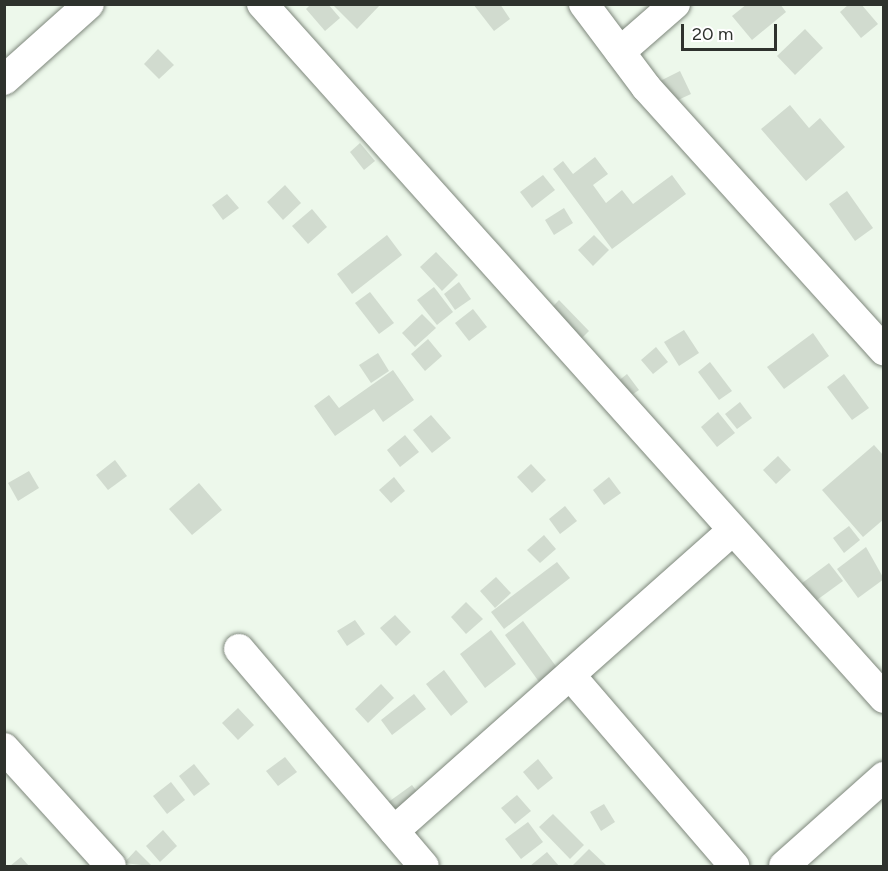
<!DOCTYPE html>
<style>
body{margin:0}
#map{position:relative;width:888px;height:871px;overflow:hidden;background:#edf8eb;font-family:Figtree,sans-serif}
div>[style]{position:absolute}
.building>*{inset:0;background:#d1dbcf}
.roads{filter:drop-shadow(0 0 2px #7e877c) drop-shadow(0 0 2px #7e877c)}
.minor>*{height:30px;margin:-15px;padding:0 15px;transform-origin:15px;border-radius:15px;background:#fff}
span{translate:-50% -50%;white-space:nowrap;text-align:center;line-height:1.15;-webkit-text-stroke:5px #fff;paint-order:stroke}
.frame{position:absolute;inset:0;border:6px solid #2e322d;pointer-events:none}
.scale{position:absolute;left:681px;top:24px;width:96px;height:27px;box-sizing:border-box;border:3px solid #2e322d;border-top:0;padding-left:8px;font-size:18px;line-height:21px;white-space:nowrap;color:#2e322d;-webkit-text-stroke:4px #fff;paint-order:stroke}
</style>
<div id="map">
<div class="building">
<i style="clip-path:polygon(311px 4px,328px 4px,340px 18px,325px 31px,306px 9px)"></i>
<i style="clip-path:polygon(332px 4px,381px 4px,357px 29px)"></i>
<i style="clip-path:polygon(473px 4px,500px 4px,510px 19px,494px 31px)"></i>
<i style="clip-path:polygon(747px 4px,780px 4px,786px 12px,752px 40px,732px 16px)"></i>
<i style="clip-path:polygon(849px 4px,861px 4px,878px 24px,861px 38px,840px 12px)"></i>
<i style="clip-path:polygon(805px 29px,823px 48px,795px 75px,777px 56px)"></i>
<i style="clip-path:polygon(158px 49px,174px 65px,159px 79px,144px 64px)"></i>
<i style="clip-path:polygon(680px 71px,691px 94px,667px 105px,656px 83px)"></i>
<i style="clip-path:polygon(790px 105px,809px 128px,820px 118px,845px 147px,806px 181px,761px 129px)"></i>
<i style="clip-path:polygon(360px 143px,375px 161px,364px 170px,350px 152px)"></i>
<i style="clip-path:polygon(595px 157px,608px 174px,593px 185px,606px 203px,622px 190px,633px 204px,672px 175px,686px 194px,612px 249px,553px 169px,563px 161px,573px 174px)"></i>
<i style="clip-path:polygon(543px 175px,555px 190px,532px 208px,520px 192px)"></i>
<i style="clip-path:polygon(285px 185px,301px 203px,283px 220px,267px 202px)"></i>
<i style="clip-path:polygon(847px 191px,873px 228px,855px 241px,829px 204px)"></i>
<i style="clip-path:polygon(227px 194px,239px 208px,223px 220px,212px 205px)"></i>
<i style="clip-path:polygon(564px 208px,573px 223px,554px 235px,545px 220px)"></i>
<i style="clip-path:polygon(312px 209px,327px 227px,308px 244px,292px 226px)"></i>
<i style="clip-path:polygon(387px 235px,402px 255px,352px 294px,337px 274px)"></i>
<i style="clip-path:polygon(594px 235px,609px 250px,593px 266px,578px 250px)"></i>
<i style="clip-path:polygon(436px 252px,458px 275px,442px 291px,420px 267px)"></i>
<i style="clip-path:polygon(459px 282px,471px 299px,455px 310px,444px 294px)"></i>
<i style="clip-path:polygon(434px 287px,453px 312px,437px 325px,417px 300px)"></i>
<i style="clip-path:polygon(370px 292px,394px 323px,379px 334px,355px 303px)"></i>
<i style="clip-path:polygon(559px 300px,589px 331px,574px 346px,545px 315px)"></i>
<i style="clip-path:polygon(473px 309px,487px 327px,469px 341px,455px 323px)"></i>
<i style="clip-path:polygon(422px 314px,436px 328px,415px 347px,402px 333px)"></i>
<i style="clip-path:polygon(684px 330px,699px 353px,679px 366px,664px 342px)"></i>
<i style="clip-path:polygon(813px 333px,829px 356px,784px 389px,767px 367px)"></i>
<i style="clip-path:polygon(428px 339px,442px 356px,425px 371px,411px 354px)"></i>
<i style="clip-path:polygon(656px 347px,668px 362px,653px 374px,641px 360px)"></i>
<i style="clip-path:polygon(378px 353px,389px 371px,371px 383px,359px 365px)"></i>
<i style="clip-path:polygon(710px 362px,732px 391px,719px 400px,698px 372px)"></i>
<i style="clip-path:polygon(393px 370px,414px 400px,383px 422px,374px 409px,335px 436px,314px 406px,329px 395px,339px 408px)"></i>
<i style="clip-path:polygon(627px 374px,639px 390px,623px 401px,612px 386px)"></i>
<i style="clip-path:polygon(844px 374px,869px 408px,852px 420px,827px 387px)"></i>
<i style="clip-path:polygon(740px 402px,752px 418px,737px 429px,725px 414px)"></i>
<i style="clip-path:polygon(718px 412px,735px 433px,717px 447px,701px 427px)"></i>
<i style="clip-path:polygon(431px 415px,451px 438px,432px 453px,413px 430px)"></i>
<i style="clip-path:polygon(405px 435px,419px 452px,400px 467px,387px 450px)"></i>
<i style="clip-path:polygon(874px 445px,884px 456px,884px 519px,863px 537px,822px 490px)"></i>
<i style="clip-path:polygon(778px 456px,791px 470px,776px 484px,763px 470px)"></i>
<i style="clip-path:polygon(115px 460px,127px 476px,108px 490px,96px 475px)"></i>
<i style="clip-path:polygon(531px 464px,546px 480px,532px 493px,517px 477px)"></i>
<i style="clip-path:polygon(29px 471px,39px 488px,18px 501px,8px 483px)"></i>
<i style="clip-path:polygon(394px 477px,405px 491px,391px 503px,379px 490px)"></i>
<i style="clip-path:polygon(609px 477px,621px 493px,604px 505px,593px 490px)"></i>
<i style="clip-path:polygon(199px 483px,222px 510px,192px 535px,169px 509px)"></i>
<i style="clip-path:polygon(565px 506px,577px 521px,560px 534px,549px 519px)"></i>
<i style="clip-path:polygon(849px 526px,860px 540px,844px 553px,833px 538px)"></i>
<i style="clip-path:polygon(544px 535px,556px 549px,540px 563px,527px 550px)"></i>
<i style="clip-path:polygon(866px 547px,884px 579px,858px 598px,837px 569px)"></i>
<i style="clip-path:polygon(557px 562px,570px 578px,504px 629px,491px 612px)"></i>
<i style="clip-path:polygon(829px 563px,843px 581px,799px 613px,786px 595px)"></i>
<i style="clip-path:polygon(496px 577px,511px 593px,495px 608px,480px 591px)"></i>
<i style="clip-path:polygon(466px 602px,483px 619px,466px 634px,451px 617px)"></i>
<i style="clip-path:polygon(395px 615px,411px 632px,396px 646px,380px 628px)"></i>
<i style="clip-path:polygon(355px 620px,365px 634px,347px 646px,337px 631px)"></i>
<i style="clip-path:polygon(523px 621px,563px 676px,545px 690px,505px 635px)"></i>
<i style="clip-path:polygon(491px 630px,516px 664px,485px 688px,460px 654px)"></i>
<i style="clip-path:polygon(444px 670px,468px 702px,451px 716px,426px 684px)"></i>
<i style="clip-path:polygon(381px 684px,394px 698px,368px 723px,355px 709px)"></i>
<i style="clip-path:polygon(414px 694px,426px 709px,392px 735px,381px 720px)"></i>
<i style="clip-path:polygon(238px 708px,254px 725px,238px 740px,222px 723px)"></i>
<i style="clip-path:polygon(285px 757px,297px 772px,278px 786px,266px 771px)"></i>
<i style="clip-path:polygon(538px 759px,553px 778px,538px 790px,523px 772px)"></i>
<i style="clip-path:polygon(194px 764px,210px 784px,194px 796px,179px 776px)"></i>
<i style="clip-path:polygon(171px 782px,185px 800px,167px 814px,153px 796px)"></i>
<i style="clip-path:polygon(412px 785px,424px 801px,399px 819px,387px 803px)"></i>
<i style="clip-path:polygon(517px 795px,531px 811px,515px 824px,501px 808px)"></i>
<i style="clip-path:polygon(604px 804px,615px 822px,601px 831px,590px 812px)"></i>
<i style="clip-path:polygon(553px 814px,584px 845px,570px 859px,539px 827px)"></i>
<i style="clip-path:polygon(528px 822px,543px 842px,521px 859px,505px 839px)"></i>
<i style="clip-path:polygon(163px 830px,177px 846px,160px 862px,146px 846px)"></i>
<i style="clip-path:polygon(589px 849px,607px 866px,572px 866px)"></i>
<i style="clip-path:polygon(136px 850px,151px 865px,150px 866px,124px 863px)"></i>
<i style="clip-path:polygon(547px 852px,559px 866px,530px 866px)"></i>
<i style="clip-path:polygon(21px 857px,29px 866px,10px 866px)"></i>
</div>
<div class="roads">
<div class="minor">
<i style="left:262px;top:4px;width:932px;rotate:48.13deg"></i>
<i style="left:584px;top:4px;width:104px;rotate:53.2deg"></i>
<i style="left:646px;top:87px;width:355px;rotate:47.9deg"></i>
<i style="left:620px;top:52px;width:73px;rotate:-41.1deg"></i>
<i style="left:4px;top:80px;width:114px;rotate:-41.8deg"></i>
<i style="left:239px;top:649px;width:285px;rotate:49.6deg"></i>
<i style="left:570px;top:675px;width:252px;rotate:49.3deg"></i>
<i style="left:4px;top:748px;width:159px;rotate:47.8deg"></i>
<i style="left:394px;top:831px;width:453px;rotate:-41.6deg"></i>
<i style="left:784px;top:866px;width:134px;rotate:-41.7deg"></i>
</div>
</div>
<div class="frame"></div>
<div class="scale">20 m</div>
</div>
